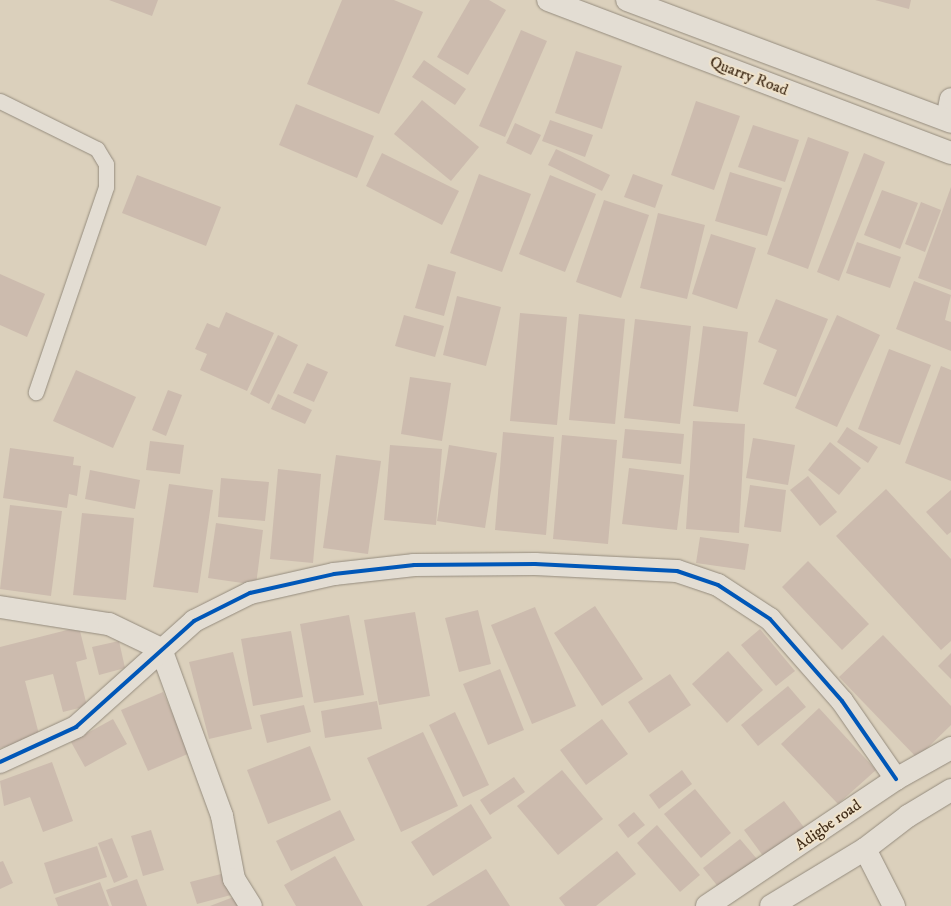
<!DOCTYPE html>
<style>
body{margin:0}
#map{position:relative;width:951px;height:906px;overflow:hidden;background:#dbd0bc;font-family:"IM FELL DW Pica",serif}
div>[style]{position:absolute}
.building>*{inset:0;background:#ccbbae}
.roads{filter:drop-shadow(0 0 1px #958c7e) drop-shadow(0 0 1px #958c7e)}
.lane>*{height:15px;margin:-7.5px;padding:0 7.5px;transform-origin:7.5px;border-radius:7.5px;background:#e3ddd3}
.street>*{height:22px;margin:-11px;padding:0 11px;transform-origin:11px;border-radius:11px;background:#e3ddd3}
.secondary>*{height:22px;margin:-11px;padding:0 11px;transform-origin:11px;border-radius:11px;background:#e3ddd3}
.cycleway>*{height:4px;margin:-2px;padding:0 2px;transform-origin:2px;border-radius:2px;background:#0057b8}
span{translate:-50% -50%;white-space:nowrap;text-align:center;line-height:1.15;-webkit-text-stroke:4px #f0e3cb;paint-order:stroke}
.street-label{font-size:16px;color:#412c17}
</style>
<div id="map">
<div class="building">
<i style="clip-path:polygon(109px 0,158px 0,152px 16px)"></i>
<i style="clip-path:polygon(342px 0,394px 0,423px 12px,379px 114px,307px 84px)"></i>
<i style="clip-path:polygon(470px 0,489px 0,506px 10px,468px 75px,437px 57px)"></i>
<i style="clip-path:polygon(875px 0,911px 0,909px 9px)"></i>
<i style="clip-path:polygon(521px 30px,547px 41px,505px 137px,479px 126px)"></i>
<i style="clip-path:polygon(576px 51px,622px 66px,602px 129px,555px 113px)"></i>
<i style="clip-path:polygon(424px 60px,466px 89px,455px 105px,412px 77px)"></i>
<i style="clip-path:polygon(422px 100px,479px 147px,451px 181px,394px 134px)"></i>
<i style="clip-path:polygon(696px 101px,740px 116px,714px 190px,671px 175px)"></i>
<i style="clip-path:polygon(296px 104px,374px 136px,357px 178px,279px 145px)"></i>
<i style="clip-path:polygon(550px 120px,593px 135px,585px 157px,542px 141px)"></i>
<i style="clip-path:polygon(515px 123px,541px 135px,531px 155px,506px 143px)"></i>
<i style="clip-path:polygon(753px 125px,799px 140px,785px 182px,738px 167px)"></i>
<i style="clip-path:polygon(808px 137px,849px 152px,808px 269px,767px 254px)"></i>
<i style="clip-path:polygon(556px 149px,610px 175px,602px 191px,548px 165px)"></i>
<i style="clip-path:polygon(382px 153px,459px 191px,442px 225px,366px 186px)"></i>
<i style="clip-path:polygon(864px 153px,885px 162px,839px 281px,817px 272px)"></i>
<i style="clip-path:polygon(730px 172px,782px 188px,767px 236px,715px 221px)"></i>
<i style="clip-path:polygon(479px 174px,531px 194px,502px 272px,450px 253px)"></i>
<i style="clip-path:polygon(633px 174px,663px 185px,655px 208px,624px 197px)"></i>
<i style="clip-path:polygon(137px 175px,221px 207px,206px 246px,122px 213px)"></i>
<i style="clip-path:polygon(550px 175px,596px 194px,565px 272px,519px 254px)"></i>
<i style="clip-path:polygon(951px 187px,951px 290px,918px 278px)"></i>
<i style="clip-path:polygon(882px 190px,918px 203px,900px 249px,864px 235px)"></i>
<i style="clip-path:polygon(604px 200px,649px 215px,621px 298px,576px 282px)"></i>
<i style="clip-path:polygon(921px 202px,941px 210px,925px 252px,905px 244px)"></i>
<i style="clip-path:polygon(658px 213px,705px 225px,687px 299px,640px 288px)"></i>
<i style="clip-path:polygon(711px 234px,756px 248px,737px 309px,692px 294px)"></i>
<i style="clip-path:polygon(857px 242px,901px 257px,890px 288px,846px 273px)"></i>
<i style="clip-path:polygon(428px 264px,456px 272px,444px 316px,415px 308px)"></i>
<i style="clip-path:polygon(0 274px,45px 294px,27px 337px,0 325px)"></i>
<i style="clip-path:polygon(914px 281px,951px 295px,945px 320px,951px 322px,951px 351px,896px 329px)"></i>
<i style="clip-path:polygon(457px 296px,501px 307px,486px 366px,443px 355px)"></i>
<i style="clip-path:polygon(776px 299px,828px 319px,796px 397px,763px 384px,777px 350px,758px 342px)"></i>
<i style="clip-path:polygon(226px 312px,274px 333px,247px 391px,200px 370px,207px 354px,195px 349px,207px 323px,219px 328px)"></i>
<i style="clip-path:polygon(520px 313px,567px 317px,557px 425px,510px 421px)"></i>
<i style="clip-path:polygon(579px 314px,625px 319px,615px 424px,569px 420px)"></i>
<i style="clip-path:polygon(404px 315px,444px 326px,435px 357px,395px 346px)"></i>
<i style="clip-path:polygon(837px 315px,880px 335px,837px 427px,795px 408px)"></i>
<i style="clip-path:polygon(635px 319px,691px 326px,680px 424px,624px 418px)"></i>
<i style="clip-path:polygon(703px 326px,748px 332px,738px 412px,693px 406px)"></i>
<i style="clip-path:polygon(278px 335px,298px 345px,269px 404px,250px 394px)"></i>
<i style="clip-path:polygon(889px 349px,931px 365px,900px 445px,858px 429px)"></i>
<i style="clip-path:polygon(307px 363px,328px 372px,314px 402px,293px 393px)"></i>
<i style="clip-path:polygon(941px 366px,951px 370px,951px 481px,905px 463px)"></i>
<i style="clip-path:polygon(76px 370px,136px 397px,113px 448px,53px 421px)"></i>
<i style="clip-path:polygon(410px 377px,451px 383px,442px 441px,401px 434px)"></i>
<i style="clip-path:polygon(168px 390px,182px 395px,166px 436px,152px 430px)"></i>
<i style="clip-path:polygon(278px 394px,312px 410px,305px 424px,271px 409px)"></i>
<i style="clip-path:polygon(693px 421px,745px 424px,739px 533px,686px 529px)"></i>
<i style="clip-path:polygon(847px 427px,878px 447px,868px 463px,837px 442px)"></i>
<i style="clip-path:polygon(625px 429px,684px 434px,681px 464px,622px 458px)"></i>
<i style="clip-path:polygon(503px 432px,554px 437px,546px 535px,495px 530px)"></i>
<i style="clip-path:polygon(562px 435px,617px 440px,608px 544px,553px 539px)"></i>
<i style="clip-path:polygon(753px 438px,795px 445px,788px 485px,746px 478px)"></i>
<i style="clip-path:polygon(150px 441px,184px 445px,180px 474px,146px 470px)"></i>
<i style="clip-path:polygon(830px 442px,861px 468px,839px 495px,808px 470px)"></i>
<i style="clip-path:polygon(390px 445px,442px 449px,436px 525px,384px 520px)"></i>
<i style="clip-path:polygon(449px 445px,497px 453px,485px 528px,437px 521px)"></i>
<i style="clip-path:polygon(10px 448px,74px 457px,73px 465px,81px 466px,77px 496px,69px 494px,67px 508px,3px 498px)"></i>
<i style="clip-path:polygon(336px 455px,381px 461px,368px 554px,323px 548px)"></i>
<i style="clip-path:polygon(629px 468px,684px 475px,677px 530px,622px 524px)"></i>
<i style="clip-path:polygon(278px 469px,321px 474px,313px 563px,270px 559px)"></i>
<i style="clip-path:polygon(90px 470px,140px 480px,135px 509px,85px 499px)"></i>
<i style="clip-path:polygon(808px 476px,837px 512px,820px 526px,790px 490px)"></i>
<i style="clip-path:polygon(221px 478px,269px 482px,265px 521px,218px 517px)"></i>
<i style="clip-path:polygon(169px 484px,213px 490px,198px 593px,153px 587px)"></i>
<i style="clip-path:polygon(750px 485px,786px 490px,781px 532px,744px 527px)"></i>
<i style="clip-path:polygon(886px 489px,951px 559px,951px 641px,941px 650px,836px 536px)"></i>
<i style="clip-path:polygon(951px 490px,951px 532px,947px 535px,926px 512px)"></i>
<i style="clip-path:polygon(10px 505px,62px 511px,51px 596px,0 589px)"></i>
<i style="clip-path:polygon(82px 513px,134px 518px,126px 600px,73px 595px)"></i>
<i style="clip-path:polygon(216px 523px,263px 530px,256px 585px,208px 578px)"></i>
<i style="clip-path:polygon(700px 537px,749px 544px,745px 570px,696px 563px)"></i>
<i style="clip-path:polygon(808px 561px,869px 624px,842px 650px,782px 587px)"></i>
<i style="clip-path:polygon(595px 606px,643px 679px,602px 706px,554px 633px)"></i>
<i style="clip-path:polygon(535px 607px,576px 706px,532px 724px,491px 625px)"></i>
<i style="clip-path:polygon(478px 610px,491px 664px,459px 672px,445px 618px)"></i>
<i style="clip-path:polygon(415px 612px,430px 696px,379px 705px,364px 620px)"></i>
<i style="clip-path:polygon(349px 615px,364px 695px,314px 703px,300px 624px)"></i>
<i style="clip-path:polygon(79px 627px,87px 659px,76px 662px,87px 706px,63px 712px,53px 674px,25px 681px,40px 738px,0 748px,0 647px)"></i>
<i style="clip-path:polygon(760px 629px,795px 671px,776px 686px,741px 645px)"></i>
<i style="clip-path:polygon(291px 631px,303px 697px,253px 706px,241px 639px)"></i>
<i style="clip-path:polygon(883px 635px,951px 706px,951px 725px,917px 758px,839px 677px)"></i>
<i style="clip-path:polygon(119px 641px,125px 668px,99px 675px,92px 647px)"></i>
<i style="clip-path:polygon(728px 651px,763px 690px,727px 723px,692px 684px)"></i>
<i style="clip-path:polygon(233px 652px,252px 729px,209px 739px,189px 662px)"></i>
<i style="clip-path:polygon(951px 653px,951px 679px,938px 666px)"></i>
<i style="clip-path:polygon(500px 669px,524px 730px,488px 745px,463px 684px)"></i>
<i style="clip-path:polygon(670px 674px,691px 705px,649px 733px,628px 702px)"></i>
<i style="clip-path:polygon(788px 686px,806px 707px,758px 746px,741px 725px)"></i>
<i style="clip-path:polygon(163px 692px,190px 753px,148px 771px,121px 710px)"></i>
<i style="clip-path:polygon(377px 701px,382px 729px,325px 738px,321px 711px)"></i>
<i style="clip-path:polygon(304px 705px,311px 732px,267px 743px,260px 715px)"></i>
<i style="clip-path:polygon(819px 708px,876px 770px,838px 804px,781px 744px)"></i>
<i style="clip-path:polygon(455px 712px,489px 785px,463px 797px,429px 725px)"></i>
<i style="clip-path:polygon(113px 719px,127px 744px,85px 767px,71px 742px)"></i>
<i style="clip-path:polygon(602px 719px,628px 754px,586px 785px,560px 750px)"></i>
<i style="clip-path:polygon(423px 732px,458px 806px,401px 832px,367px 758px)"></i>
<i style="clip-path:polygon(310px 746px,331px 800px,268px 824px,247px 770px)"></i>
<i style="clip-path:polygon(52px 762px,73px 821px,43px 832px,30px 797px,4px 806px,0 781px)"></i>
<i style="clip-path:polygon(562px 770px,603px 819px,558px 855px,517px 806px)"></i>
<i style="clip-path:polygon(682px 770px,692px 784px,659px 809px,649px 795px)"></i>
<i style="clip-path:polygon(514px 777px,525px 792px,490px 815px,480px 800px)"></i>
<i style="clip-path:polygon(695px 789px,731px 833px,701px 858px,664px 814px)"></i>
<i style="clip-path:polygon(784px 801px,806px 830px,766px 860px,744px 830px)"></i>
<i style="clip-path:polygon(471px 804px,492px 838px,433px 876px,411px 842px)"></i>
<i style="clip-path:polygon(340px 810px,355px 840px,291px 871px,276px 841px)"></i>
<i style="clip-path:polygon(634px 812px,645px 825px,628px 838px,618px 825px)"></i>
<i style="clip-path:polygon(657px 825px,700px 875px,680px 892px,637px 843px)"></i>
<i style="clip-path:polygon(151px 830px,164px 870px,143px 876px,131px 836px)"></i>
<i style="clip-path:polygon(112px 838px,128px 877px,114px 883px,98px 843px)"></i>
<i style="clip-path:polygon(740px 839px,757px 859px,720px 889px,703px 868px)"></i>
<i style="clip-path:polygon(97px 846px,107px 877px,54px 894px,44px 863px)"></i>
<i style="clip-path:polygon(617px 851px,636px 874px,596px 906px,565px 906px,559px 898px)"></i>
<i style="clip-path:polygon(335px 856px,363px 906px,296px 906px,284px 885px)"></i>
<i style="clip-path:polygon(3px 861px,13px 883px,0 889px,0 862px)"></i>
<i style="clip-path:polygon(486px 869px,510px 906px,426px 906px)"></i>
<i style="clip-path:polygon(225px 873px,231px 895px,197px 904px,190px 882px)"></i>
<i style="clip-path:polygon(137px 879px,147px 906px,112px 906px,106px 890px)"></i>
<i style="clip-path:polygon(100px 882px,109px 906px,58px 906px,55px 898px)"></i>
<i style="clip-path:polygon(236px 896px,240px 906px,210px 906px)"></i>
</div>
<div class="roads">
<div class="lane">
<i style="left:0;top:101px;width:108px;rotate:26.3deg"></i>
<i style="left:97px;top:149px;width:17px;rotate:59deg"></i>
<i style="left:106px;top:164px;width:23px;rotate:90deg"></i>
<i style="left:106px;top:187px;width:217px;rotate:108.9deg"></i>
</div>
<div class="street">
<i style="left:947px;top:119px;width:20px;rotate:-79deg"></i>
<i style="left:0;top:607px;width:110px;rotate:8.9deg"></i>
<i style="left:109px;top:624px;width:58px;rotate:25.7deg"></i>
<i style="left:161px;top:649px;width:178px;rotate:69.9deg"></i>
<i style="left:222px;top:816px;width:64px;rotate:79.2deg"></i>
<i style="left:234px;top:879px;width:32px;rotate:58deg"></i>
<i style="left:0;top:762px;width:84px;rotate:-24.7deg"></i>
<i style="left:76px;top:727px;width:159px;rotate:-41.9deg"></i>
<i style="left:194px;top:621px;width:63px;rotate:-26.6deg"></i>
<i style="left:250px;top:593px;width:86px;rotate:-12.7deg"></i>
<i style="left:334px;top:574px;width:81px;rotate:-6.4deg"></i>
<i style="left:414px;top:565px;width:121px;rotate:-0.5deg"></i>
<i style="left:535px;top:564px;width:142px;rotate:2.8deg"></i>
<i style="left:677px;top:571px;width:43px;rotate:18.9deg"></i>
<i style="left:718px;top:585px;width:62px;rotate:33.2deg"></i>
<i style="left:770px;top:619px;width:109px;rotate:48.7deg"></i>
<i style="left:842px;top:701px;width:95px;rotate:55.3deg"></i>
<i style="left:865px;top:849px;width:64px;rotate:63deg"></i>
</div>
<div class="secondary">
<i style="left:548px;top:0;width:431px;rotate:20.8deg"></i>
<i style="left:627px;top:0;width:346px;rotate:20.6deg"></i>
<i style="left:707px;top:906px;width:228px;rotate:-33.9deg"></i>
<i style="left:896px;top:779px;width:63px;rotate:-29.4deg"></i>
<i style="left:771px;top:906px;width:110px;rotate:-31.2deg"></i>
<i style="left:865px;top:849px;width:54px;rotate:-37.5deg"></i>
<i style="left:908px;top:816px;width:50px;rotate:-31.2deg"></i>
</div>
</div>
<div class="cycleway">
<i style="left:0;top:762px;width:84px;rotate:-24.7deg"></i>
<i style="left:76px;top:727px;width:159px;rotate:-41.9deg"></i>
<i style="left:194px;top:621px;width:63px;rotate:-26.6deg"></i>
<i style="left:250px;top:593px;width:86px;rotate:-12.7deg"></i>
<i style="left:334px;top:574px;width:81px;rotate:-6.4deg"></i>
<i style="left:414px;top:565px;width:121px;rotate:-0.5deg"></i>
<i style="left:535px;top:564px;width:142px;rotate:2.8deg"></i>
<i style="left:677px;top:571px;width:43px;rotate:18.9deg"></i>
<i style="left:718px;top:585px;width:62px;rotate:33.2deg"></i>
<i style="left:770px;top:619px;width:109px;rotate:48.7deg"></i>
<i style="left:842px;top:701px;width:95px;rotate:55.3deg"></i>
</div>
<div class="street-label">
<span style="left:749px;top:76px;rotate:21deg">Quarry Road</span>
<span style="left:828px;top:825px;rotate:-35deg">Adigbe road</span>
</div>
</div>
